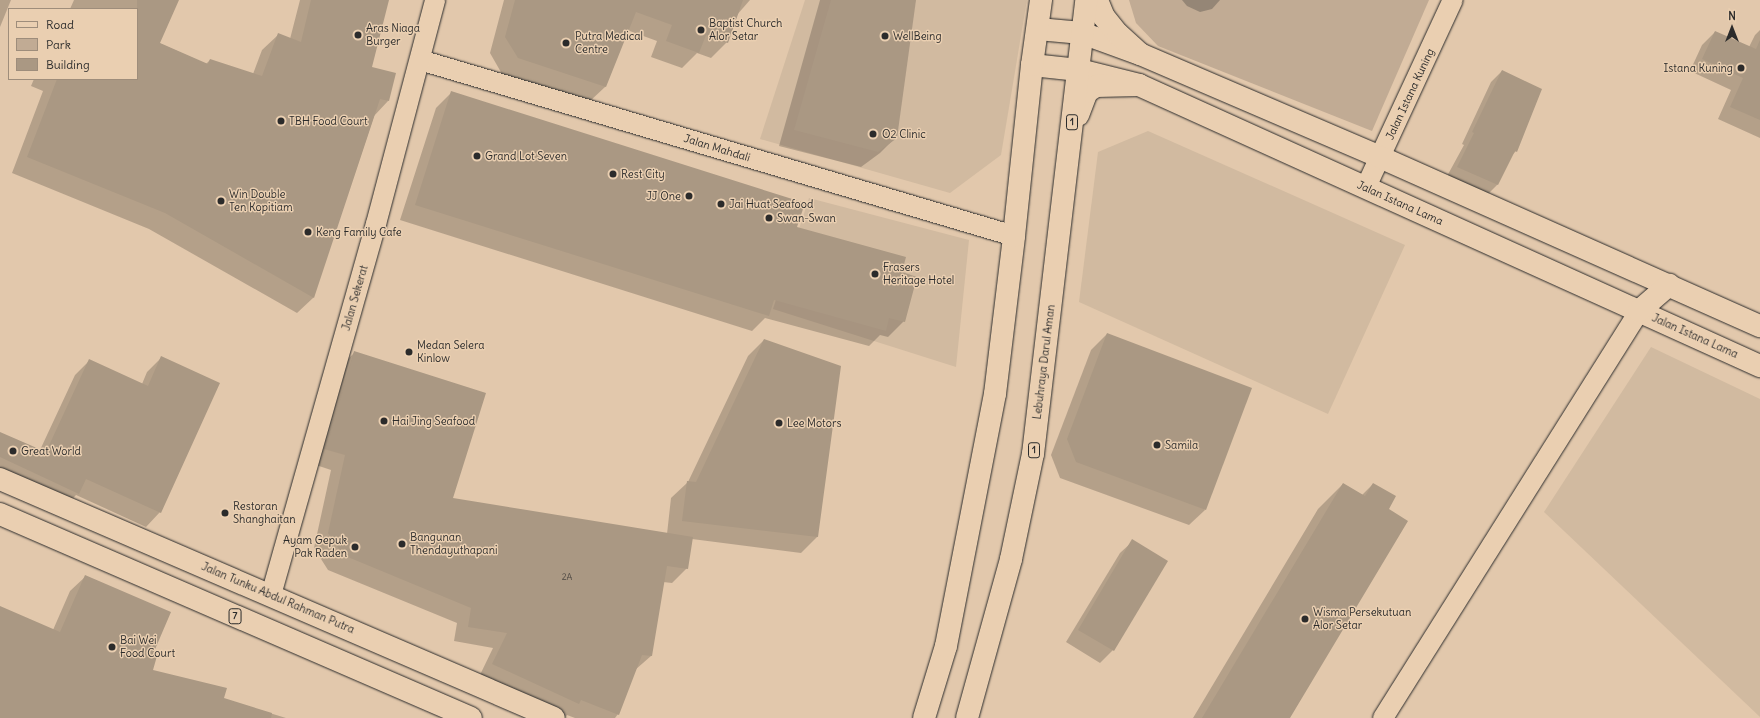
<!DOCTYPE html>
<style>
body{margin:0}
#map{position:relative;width:1760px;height:718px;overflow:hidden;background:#e2c8ac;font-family:Delius,sans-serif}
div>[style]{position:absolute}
.built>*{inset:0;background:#d1baa0}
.green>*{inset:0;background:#c1ab94}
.water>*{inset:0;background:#958676}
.shadow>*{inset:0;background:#0003}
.building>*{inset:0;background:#aa9883}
.roads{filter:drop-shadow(0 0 1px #2b2b2b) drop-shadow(0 0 1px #2b2b2b)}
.minor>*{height:20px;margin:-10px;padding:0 10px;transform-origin:10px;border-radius:10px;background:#eacfb1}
.tertiary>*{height:22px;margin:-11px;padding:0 11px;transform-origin:11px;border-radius:11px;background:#eacfb1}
.primary>*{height:22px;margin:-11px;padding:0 11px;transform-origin:11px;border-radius:11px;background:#eacfb1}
.dots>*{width:11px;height:11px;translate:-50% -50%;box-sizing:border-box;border:2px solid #eacfb1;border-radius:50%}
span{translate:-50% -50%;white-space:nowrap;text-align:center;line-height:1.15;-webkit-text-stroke:3px #eacfb1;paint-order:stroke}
.number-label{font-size:9px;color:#4b4641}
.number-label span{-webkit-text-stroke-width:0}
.shield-label span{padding:1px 3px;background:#eacfb1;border:1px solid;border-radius:3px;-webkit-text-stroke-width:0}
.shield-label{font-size:10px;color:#2b2b2b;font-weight:700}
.poi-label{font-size:11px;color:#2b2b2b}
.left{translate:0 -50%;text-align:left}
.right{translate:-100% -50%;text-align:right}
.street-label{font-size:11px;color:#2b2b2b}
.legend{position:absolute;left:8px;top:8px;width:130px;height:72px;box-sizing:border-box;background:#eacfb1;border:1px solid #9e8d7b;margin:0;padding:5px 7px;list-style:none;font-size:12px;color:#2b2b2b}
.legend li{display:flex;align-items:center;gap:8px;height:20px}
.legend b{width:20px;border:1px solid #9e8d7b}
.north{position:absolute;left:1712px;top:8px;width:40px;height:40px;-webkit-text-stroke:3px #eacfb1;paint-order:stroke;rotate:0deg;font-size:11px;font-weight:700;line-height:16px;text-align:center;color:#2b2b2b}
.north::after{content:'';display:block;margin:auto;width:14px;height:18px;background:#2b2b2b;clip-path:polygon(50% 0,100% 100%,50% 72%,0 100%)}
</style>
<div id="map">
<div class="built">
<i style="clip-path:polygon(805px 0,1027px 0,1001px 155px,950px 193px,760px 139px)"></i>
<i style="clip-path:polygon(1148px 131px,1405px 245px,1328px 414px,1079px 302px,1098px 152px)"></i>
<i style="clip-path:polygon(809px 198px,969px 240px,956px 367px,773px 309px)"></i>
<i style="clip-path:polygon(1651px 347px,1760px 399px,1760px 717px,1544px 512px)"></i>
</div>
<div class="green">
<i style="clip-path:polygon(1129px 0,1429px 0,1372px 131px,1158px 46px,1136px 23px)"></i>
</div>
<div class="water">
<i style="clip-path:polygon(1182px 0,1220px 0,1212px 9px,1200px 12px,1187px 6px)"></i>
</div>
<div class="shadow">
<i style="clip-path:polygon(0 0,11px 0,0 27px)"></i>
<i style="clip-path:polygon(74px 0,178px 0,159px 43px,206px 64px,210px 60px,253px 74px,262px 50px,278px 35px,290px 39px,300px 0,388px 0,371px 67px,388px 101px,374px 116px,313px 298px,297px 313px,149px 229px,12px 173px,43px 91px,31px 86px,34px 79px,137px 79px,137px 9px,70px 9px)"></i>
<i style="clip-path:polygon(504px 0,750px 0,736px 16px,727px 42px,711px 58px,697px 53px,682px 68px,651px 57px,657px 41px,627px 30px,605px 87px,589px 102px,502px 74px,490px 53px)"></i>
<i style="clip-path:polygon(820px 0,915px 0,896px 137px,880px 153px,861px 167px,779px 146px)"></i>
<i style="clip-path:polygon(1760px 30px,1760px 138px,1718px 119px,1731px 90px,1690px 71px,1702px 45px,1715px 32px,1749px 47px,1755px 35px)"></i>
<i style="clip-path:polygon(1502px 71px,1516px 151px,1511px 156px,1497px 185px,1486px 196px,1446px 178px,1464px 145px,1462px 144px,1491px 82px)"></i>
<i style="clip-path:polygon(452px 92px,796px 228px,901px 273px,904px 321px,888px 337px,880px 335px,869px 346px,765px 318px,752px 331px,400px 220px,436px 108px)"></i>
<i style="clip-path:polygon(1107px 334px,1205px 510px,1189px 525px,1060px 478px,1051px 455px,1091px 350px)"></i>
<i style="clip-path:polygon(764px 340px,817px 537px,801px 553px,692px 539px,687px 568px,672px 583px,663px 582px,651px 656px,635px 670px,618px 714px,615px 718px,575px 718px,567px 715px,564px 718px,478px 679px,493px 648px,454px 641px,457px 623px,328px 570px,314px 548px,331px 470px,310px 463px,340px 367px,355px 352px,451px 499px,667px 534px,671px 498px,688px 482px,748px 356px)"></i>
<i style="clip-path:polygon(162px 357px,160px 512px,146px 527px,76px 495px,64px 508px,0 478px,0 433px,40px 450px,75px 375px,89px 361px,142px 384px,147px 372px)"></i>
<i style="clip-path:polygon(1343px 484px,1362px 495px,1373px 484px,1289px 718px,1193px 718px,1318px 509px)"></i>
<i style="clip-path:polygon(1133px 541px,1113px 650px,1100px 663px,1066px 642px,1120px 553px)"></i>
<i style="clip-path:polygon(86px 576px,151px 654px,151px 670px,223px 699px,286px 718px,0 718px,0 607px,53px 630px,70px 591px)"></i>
</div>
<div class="building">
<i style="clip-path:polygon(137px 0,179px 0,160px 43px,208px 64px,210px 59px,262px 76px,278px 33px,301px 42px,311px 0,389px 0,372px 67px,396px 73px,389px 101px,380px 99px,314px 298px,165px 213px,27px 157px,57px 79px,137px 79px)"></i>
<i style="clip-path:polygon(515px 0,743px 0,728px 43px,706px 35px,699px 53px,666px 41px,672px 25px,636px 12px,606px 87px,518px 58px,505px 37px)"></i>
<i style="clip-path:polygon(831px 0,916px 0,897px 138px,878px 152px,794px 130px)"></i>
<i style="clip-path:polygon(1715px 31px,1756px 49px,1760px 40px,1760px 120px,1730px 107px,1743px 78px,1702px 59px)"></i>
<i style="clip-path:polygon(1502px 70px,1542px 89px,1517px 152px,1515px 151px,1498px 185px,1457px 167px,1474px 133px,1472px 132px)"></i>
<i style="clip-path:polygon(451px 91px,805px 203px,797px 227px,906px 257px,902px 272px,917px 277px,905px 322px,889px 318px,886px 331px,774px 300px,769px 316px,415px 205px)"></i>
<i style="clip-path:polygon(1107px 333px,1252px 388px,1206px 510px,1076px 462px,1067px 439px)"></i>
<i style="clip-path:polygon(764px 339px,841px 366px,818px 537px,682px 521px,687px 481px,696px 482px)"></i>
<i style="clip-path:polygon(354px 351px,486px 393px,453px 498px,693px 537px,688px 569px,667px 566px,652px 656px,642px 655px,619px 715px,581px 700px,579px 704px,492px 664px,507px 633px,468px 627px,471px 608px,343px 555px,328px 533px,345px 455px,324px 449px)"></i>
<i style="clip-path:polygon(161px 356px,220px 383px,161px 513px,86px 479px,79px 494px,0 457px,0 432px,46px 452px,89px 359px,148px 386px)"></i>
<i style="clip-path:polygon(1343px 483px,1365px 496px,1373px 483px,1396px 496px,1389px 509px,1408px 521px,1290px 718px,1202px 718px)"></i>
<i style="clip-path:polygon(1132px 539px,1168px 561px,1114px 651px,1078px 630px)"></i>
<i style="clip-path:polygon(85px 575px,171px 612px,153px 654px,157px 656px,153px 670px,227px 688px,224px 698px,272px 713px,271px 718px,0 718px,0 606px,60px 632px)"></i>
</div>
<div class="roads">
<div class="minor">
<i style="left:420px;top:60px;width:620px;rotate:16.5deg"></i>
<i style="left:1366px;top:187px;width:206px;rotate:-65.1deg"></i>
<i style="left:271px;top:595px;width:386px;rotate:-74.2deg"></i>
<i style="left:376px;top:224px;width:232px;rotate:-75.2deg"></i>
<i style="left:1383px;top:718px;width:481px;rotate:-57.8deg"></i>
</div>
<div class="tertiary">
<i style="left:1038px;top:29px;width:44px;rotate:5.2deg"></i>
<i style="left:1082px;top:33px;width:62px;rotate:19.9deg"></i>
<i style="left:1140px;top:54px;width:261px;rotate:23.2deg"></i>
<i style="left:1380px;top:157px;width:416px;rotate:24deg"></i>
<i style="left:1032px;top:65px;width:47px;rotate:6.1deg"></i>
<i style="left:1079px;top:70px;width:62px;rotate:14deg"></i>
<i style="left:1139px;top:85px;width:682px;rotate:24.35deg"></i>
<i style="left:1639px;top:311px;width:40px;rotate:-41deg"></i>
</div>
<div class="primary">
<i style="left:1097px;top:0;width:18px;rotate:68deg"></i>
<i style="left:1104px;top:17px;width:22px;rotate:51deg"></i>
<i style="left:1118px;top:34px;width:30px;rotate:42deg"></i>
<i style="left:1078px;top:115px;width:25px;rotate:-69deg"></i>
<i style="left:1087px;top:92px;width:11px;rotate:-34deg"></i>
<i style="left:1096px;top:86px;width:43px;rotate:-1.3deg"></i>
<i style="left:0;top:479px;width:603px;rotate:23.34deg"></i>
<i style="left:0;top:514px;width:513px;rotate:23.42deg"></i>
<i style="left:924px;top:718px;width:75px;rotate:-73deg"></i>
<i style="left:946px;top:646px;width:257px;rotate:-79deg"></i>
<i style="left:995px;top:394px;width:159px;rotate:-83.1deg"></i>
<i style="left:1014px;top:236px;width:172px;rotate:-84deg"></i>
<i style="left:1032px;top:65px;width:66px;rotate:-82.1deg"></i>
<i style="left:967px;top:718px;width:165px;rotate:-74.5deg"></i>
<i style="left:1011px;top:559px;width:107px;rotate:-78.2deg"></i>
<i style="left:1033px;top:454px;width:457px;rotate:-83.3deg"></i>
</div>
</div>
<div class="dots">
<i style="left:701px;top:30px;background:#2b2b2b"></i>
<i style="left:358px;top:35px;background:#2b2b2b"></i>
<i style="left:885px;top:36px;background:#2b2b2b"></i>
<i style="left:566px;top:43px;background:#2b2b2b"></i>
<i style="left:1741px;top:68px;background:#2b2b2b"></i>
<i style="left:281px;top:121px;background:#2b2b2b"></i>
<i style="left:873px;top:134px;background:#2b2b2b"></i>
<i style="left:477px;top:156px;background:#2b2b2b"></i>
<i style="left:613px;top:174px;background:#2b2b2b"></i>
<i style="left:689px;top:196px;background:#2b2b2b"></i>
<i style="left:221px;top:201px;background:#2b2b2b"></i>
<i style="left:721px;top:204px;background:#2b2b2b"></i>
<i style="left:769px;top:218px;background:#2b2b2b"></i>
<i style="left:308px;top:232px;background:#2b2b2b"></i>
<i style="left:875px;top:274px;background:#2b2b2b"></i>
<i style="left:409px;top:352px;background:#2b2b2b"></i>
<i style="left:384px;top:421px;background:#2b2b2b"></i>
<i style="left:779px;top:423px;background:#2b2b2b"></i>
<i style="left:1157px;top:445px;background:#2b2b2b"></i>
<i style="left:13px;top:451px;background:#2b2b2b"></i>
<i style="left:225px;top:513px;background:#2b2b2b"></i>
<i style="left:402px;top:544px;background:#2b2b2b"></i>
<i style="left:355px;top:547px;background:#2b2b2b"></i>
<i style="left:1305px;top:619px;background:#2b2b2b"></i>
<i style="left:112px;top:647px;background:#2b2b2b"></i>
</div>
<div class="number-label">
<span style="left:567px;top:577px">2A</span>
</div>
<div class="shield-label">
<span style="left:1072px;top:122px">1</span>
<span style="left:1034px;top:450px">1</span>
<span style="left:235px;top:616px">7</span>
</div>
<div class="poi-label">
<span class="left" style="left:709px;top:30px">Baptist Church<br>Alor Setar</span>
<span class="left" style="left:366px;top:35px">Aras Niaga<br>Burger</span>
<span class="left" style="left:893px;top:36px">WellBeing</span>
<span class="left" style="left:575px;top:43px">Putra Medical<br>Centre</span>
<span class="right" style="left:1733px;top:68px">Istana Kuning</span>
<span class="left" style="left:289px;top:121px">TBH Food Court</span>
<span class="left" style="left:882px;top:134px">O2 Clinic</span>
<span class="left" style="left:485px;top:156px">Grand Lot Seven</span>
<span class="left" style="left:621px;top:174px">Rest City</span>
<span class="left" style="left:229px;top:201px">Win Double<br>Ten Kopitiam</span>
<span class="right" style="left:681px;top:196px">JJ One</span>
<span class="left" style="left:729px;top:204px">Jai Huat Seafood</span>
<span class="left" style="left:777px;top:218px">Swan-Swan</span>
<span class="left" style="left:316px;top:232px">Keng Family Cafe</span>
<span class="left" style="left:883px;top:274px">Frasers<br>Heritage Hotel</span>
<span class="left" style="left:417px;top:352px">Medan Selera<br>Kinlow</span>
<span class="left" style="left:392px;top:421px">Hai Jing Seafood</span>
<span class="left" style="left:787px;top:423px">Lee Motors</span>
<span class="left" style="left:1165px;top:445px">Samila</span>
<span class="left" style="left:21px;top:451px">Great World</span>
<span class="left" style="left:233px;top:513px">Restoran<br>Shanghaitan</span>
<span class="left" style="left:410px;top:544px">Bangunan<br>Thendayuthapani</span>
<span class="right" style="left:347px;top:547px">Ayam Gepuk<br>Pak Raden</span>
<span class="left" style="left:1313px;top:619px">Wisma Persekutuan<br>Alor Setar</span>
<span class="left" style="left:120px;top:647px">Bai Wei<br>Food Court</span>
</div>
<div class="street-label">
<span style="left:1410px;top:94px;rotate:-65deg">Jalan Istana Kuning</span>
<span style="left:717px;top:148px;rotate:17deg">Jalan Mahdali</span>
<span style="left:1400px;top:203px;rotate:24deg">Jalan Istana Lama</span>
<span style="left:355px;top:298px;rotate:-74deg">Jalan Sekerat</span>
<span style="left:1695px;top:336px;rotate:24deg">Jalan Istana Lama</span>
<span style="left:1044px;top:362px;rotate:-83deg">Lebuhraya Darul Aman</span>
<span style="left:278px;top:598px;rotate:23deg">Jalan Tunku Abdul Rahman Putra</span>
</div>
<ul class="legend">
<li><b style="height:5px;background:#eacfb1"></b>Road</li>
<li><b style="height:11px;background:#c1ab94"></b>Park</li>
<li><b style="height:11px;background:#aa9883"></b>Building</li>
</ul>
<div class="north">N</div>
</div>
